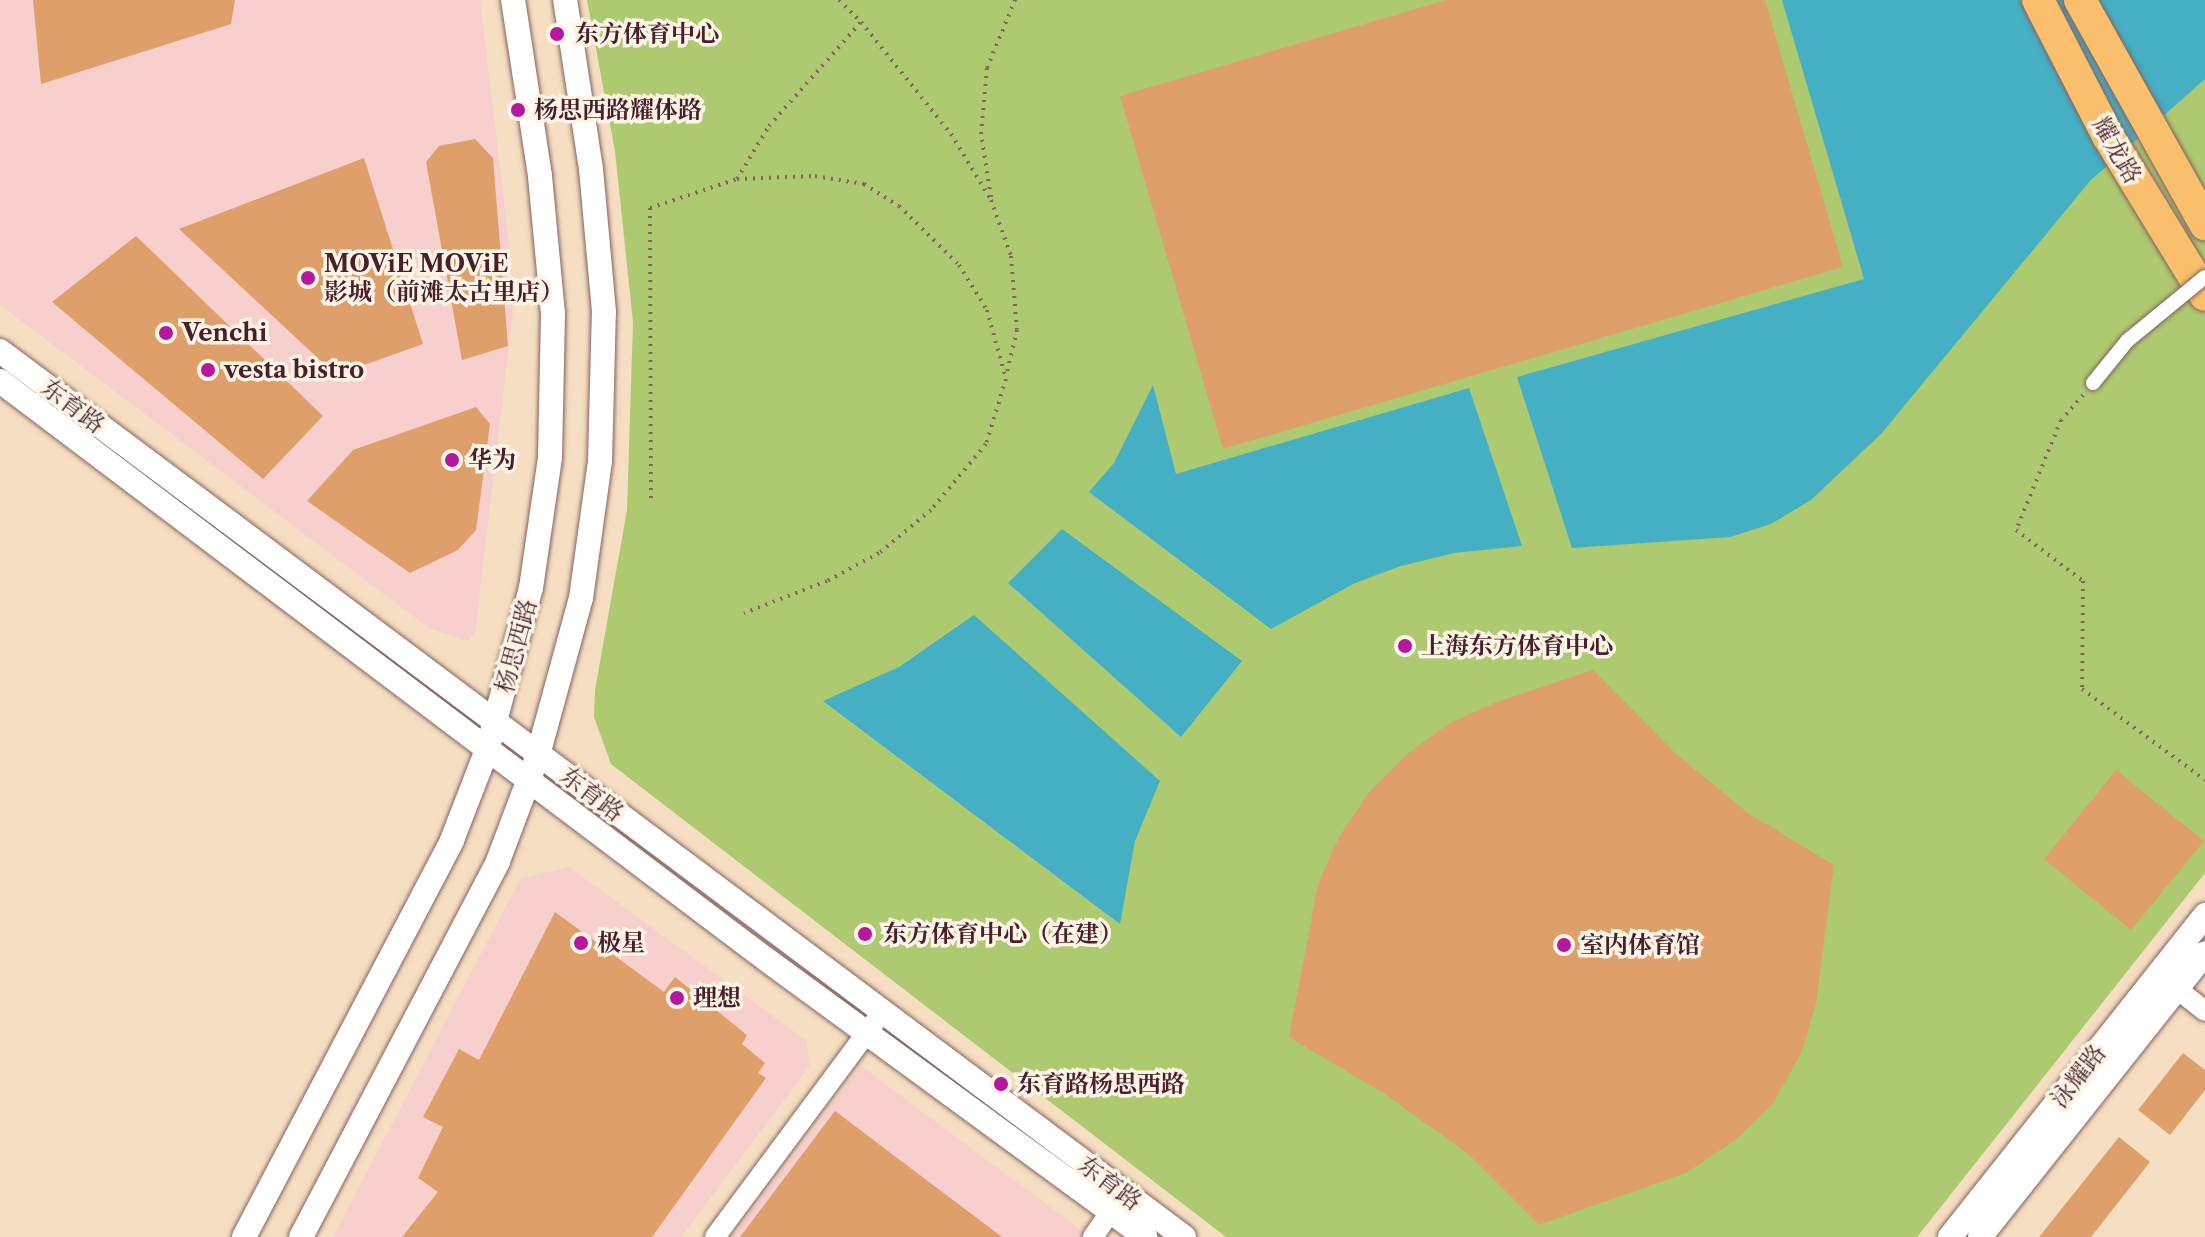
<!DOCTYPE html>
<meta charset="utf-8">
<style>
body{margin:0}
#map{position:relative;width:2205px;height:1237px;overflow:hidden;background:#f5dec1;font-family:"Libre Caslon Text","Noto Serif SC",serif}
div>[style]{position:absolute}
.built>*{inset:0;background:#f7d0cd}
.green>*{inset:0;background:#aeca71}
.water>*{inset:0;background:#45afc4}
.building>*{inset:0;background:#de9f6a}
.path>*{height:4px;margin-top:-2px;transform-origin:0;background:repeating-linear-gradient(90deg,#866260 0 2px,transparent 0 8px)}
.roads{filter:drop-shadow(0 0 2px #866260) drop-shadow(0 0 2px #866260)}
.minor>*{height:20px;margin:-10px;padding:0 10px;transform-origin:10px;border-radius:10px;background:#fff}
.tertiary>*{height:24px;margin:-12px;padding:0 12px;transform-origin:12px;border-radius:12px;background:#fff}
.primary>*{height:32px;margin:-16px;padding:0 16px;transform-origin:16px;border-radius:16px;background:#f9bf6c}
.bridges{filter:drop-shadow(0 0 2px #866260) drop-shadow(0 0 2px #866260)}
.pedestrian-bridge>*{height:14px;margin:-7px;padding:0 7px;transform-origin:7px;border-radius:7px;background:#fff}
.dots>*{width:22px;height:22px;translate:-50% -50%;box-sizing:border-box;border:4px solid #fcf5e5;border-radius:50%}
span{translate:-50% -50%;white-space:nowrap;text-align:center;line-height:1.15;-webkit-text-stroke:7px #fcf5e5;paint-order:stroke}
.poi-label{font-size:24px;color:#4a1f2b;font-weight:700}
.left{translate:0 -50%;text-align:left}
.street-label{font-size:24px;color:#4a1f2b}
</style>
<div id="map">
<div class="built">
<i style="clip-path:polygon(0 0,480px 0,515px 294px,475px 632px,469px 641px,429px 628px,0 305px)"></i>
<i style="clip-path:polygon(569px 867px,807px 1041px,809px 1067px,681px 1237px,333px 1237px,520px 879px)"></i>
<i style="clip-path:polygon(861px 1066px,1090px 1237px,732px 1237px)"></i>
</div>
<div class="green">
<i style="clip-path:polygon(587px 0,2205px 0,2205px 873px,1917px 1237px,1226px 1237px,611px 764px,594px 717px,595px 690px,627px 510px,633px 322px,615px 151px)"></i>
</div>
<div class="water">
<i style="clip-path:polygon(1782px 0,2205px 0,2205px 79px,2090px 181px,1881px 434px,1811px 500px,1771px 524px,1730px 537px,1572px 548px,1517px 377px,1864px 279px)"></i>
<i style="clip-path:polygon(1153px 385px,1176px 474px,1469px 388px,1522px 546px,1454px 553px,1401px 566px,1355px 583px,1271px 629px,1089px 492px,1114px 463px)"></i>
<i style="clip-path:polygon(1062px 529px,1242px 661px,1181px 737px,1008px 583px)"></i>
<i style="clip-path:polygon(974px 615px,1160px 781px,1135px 841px,1120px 924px,823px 701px,899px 667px)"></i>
</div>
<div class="building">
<i style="clip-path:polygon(33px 0,235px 0,231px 24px,41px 84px)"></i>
<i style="clip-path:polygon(1446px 0,1765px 0,1843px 267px,1223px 449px,1120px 96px)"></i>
<i style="clip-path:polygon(475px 139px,493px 158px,508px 346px,462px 360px,426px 162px,439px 146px)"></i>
<i style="clip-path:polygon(364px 158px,423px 344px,336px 375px,179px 229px)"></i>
<i style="clip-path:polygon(136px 236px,323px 416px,263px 479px,52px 302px)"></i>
<i style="clip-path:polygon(476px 407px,490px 424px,476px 530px,458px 550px,410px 573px,307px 501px,353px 450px)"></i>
<i style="clip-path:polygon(1593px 670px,1675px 753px,1748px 813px,1834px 865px,1816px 1004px,1801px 1054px,1772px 1105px,1737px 1139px,1686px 1173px,1539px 1225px,1468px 1154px,1385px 1094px,1289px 1037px,1318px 884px,1339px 837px,1370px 791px,1406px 755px,1448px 724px,1494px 703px)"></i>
<i style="clip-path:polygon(2116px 770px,2204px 841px,2131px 930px,2044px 859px)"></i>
<i style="clip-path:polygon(555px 912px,664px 992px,675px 977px,747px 1035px,742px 1044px,765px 1063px,758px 1073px,766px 1078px,652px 1237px,402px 1237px,438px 1192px,418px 1178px,443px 1127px,423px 1117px,459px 1049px,479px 1060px)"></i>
<i style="clip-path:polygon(2183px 1053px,2205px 1070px,2205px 1090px,2170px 1135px,2138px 1110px)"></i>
<i style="clip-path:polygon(835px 1111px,1002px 1237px,740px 1237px)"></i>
<i style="clip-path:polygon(2119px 1137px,2150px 1162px,2091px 1237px,2039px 1237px)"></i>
</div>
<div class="path">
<i style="left:839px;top:0;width:31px;rotate:45deg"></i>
<i style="left:737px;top:179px;width:62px;rotate:-58.9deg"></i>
<i style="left:769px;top:126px;width:139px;rotate:-48.5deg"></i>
<i style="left:861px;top:22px;width:144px;rotate:51.2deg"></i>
<i style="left:951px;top:134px;width:77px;rotate:58.8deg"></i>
<i style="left:991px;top:200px;width:59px;rotate:70.3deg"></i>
<i style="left:1011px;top:256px;width:74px;rotate:85.4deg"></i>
<i style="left:1017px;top:330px;width:47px;rotate:103.4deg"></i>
<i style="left:991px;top:197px;width:64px;rotate:-99deg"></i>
<i style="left:981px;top:134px;width:66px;rotate:-84.8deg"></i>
<i style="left:987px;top:68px;width:74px;rotate:-67.6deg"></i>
<i style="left:2083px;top:395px;width:33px;rotate:131deg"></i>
<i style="left:2061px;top:420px;width:119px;rotate:112.2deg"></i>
<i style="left:2016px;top:530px;width:84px;rotate:37.3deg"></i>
<i style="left:2083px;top:581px;width:108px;rotate:90.5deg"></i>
<i style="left:2082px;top:689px;width:153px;rotate:36.5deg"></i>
<i style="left:651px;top:498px;width:290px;rotate:-90.2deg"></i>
<i style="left:650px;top:208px;width:92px;rotate:-18.4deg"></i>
<i style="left:737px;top:179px;width:78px;rotate:-2.2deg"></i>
<i style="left:815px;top:176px;width:50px;rotate:9.3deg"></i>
<i style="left:864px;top:184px;width:41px;rotate:32.2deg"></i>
<i style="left:899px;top:206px;width:84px;rotate:44.5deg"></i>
<i style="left:959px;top:265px;width:53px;rotate:58.1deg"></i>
<i style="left:987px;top:310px;width:72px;rotate:74.6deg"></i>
<i style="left:1006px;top:379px;width:68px;rotate:107.1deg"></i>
<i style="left:986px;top:444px;width:86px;rotate:129.8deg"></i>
<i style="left:931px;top:510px;width:67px;rotate:140.4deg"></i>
<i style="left:879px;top:553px;width:59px;rotate:151.7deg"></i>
<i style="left:827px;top:581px;width:89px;rotate:158.9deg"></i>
</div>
<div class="roads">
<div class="minor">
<i style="left:2167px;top:981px;width:48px;rotate:38.3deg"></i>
<i style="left:715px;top:1237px;width:280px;rotate:-53.4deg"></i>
<i style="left:1093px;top:1237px;width:46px;rotate:-55.6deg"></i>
</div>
<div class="tertiary">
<i style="left:0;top:351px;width:1479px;rotate:36.81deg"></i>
<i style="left:0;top:381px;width:961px;rotate:37.05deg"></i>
<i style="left:767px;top:960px;width:469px;rotate:36.2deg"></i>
<i style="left:244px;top:1237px;width:448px;rotate:-62.3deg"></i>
<i style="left:452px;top:840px;width:100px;rotate:-68.8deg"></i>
<i style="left:488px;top:747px;width:165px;rotate:-74.9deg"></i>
<i style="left:531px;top:588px;width:132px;rotate:-81.7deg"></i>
<i style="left:550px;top:457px;width:143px;rotate:-88.8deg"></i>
<i style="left:553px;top:314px;width:139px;rotate:-95.4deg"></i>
<i style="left:540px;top:176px;width:178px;rotate:-98.7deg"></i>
<i style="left:301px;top:1237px;width:424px;rotate:-62.3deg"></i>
<i style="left:498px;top:861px;width:113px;rotate:-69.3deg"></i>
<i style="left:538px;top:755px;width:163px;rotate:-74.7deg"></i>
<i style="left:581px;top:598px;width:138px;rotate:-82.1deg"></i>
<i style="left:600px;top:461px;width:149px;rotate:-88.5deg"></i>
<i style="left:604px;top:312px;width:144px;rotate:-95.2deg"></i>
<i style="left:591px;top:169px;width:171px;rotate:-98.7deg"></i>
<i style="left:1950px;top:1237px;width:411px;rotate:-51.6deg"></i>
<i style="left:1980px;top:1237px;width:362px;rotate:-51.6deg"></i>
</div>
<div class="primary">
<i style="left:2038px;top:0;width:153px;rotate:62.8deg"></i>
<i style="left:2108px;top:136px;width:186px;rotate:58.6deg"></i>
<i style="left:2080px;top:0;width:257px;rotate:60.8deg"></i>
</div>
</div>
<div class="bridges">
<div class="pedestrian-bridge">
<i style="left:2093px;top:383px;width:54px;rotate:-51deg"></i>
<i style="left:2127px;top:341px;width:101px;rotate:-39.4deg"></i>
</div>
</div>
<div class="dots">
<i style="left:557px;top:34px;background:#b5179e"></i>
<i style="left:518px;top:110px;background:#b5179e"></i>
<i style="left:308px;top:278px;background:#b5179e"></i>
<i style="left:166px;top:333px;background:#b5179e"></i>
<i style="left:208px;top:370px;background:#b5179e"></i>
<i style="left:452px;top:460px;background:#b5179e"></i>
<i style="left:1405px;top:646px;background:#b5179e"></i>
<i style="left:865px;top:934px;background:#b5179e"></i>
<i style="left:581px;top:943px;background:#b5179e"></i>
<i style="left:1564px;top:945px;background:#b5179e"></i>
<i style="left:677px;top:998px;background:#b5179e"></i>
<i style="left:1001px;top:1084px;background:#b5179e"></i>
</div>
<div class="poi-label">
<span class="left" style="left:575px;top:34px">东方体育中心</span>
<span class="left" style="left:534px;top:110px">杨思西路耀体路</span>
<span class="left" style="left:324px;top:278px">MOViE MOViE<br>影城（前滩太古里店）</span>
<span class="left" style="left:182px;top:333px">Venchi</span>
<span class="left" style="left:224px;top:370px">vesta bistro</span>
<span class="left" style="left:468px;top:460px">华为</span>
<span class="left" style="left:1421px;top:646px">上海东方体育中心</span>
<span class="left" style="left:883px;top:934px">东方体育中心（在建）</span>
<span class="left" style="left:597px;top:943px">极星</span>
<span class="left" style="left:1580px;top:945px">室内体育馆</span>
<span class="left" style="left:693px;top:998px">理想</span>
<span class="left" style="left:1017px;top:1084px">东育路杨思西路</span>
</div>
<div class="street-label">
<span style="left:2117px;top:150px;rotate:60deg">耀龙路</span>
<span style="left:73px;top:406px;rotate:37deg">东育路</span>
<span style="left:516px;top:646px;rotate:-75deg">杨思西路</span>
<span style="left:592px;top:794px;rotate:37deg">东育路</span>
<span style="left:2078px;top:1076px;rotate:-52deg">泳耀路</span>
<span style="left:1110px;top:1183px;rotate:37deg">东育路</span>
</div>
</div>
